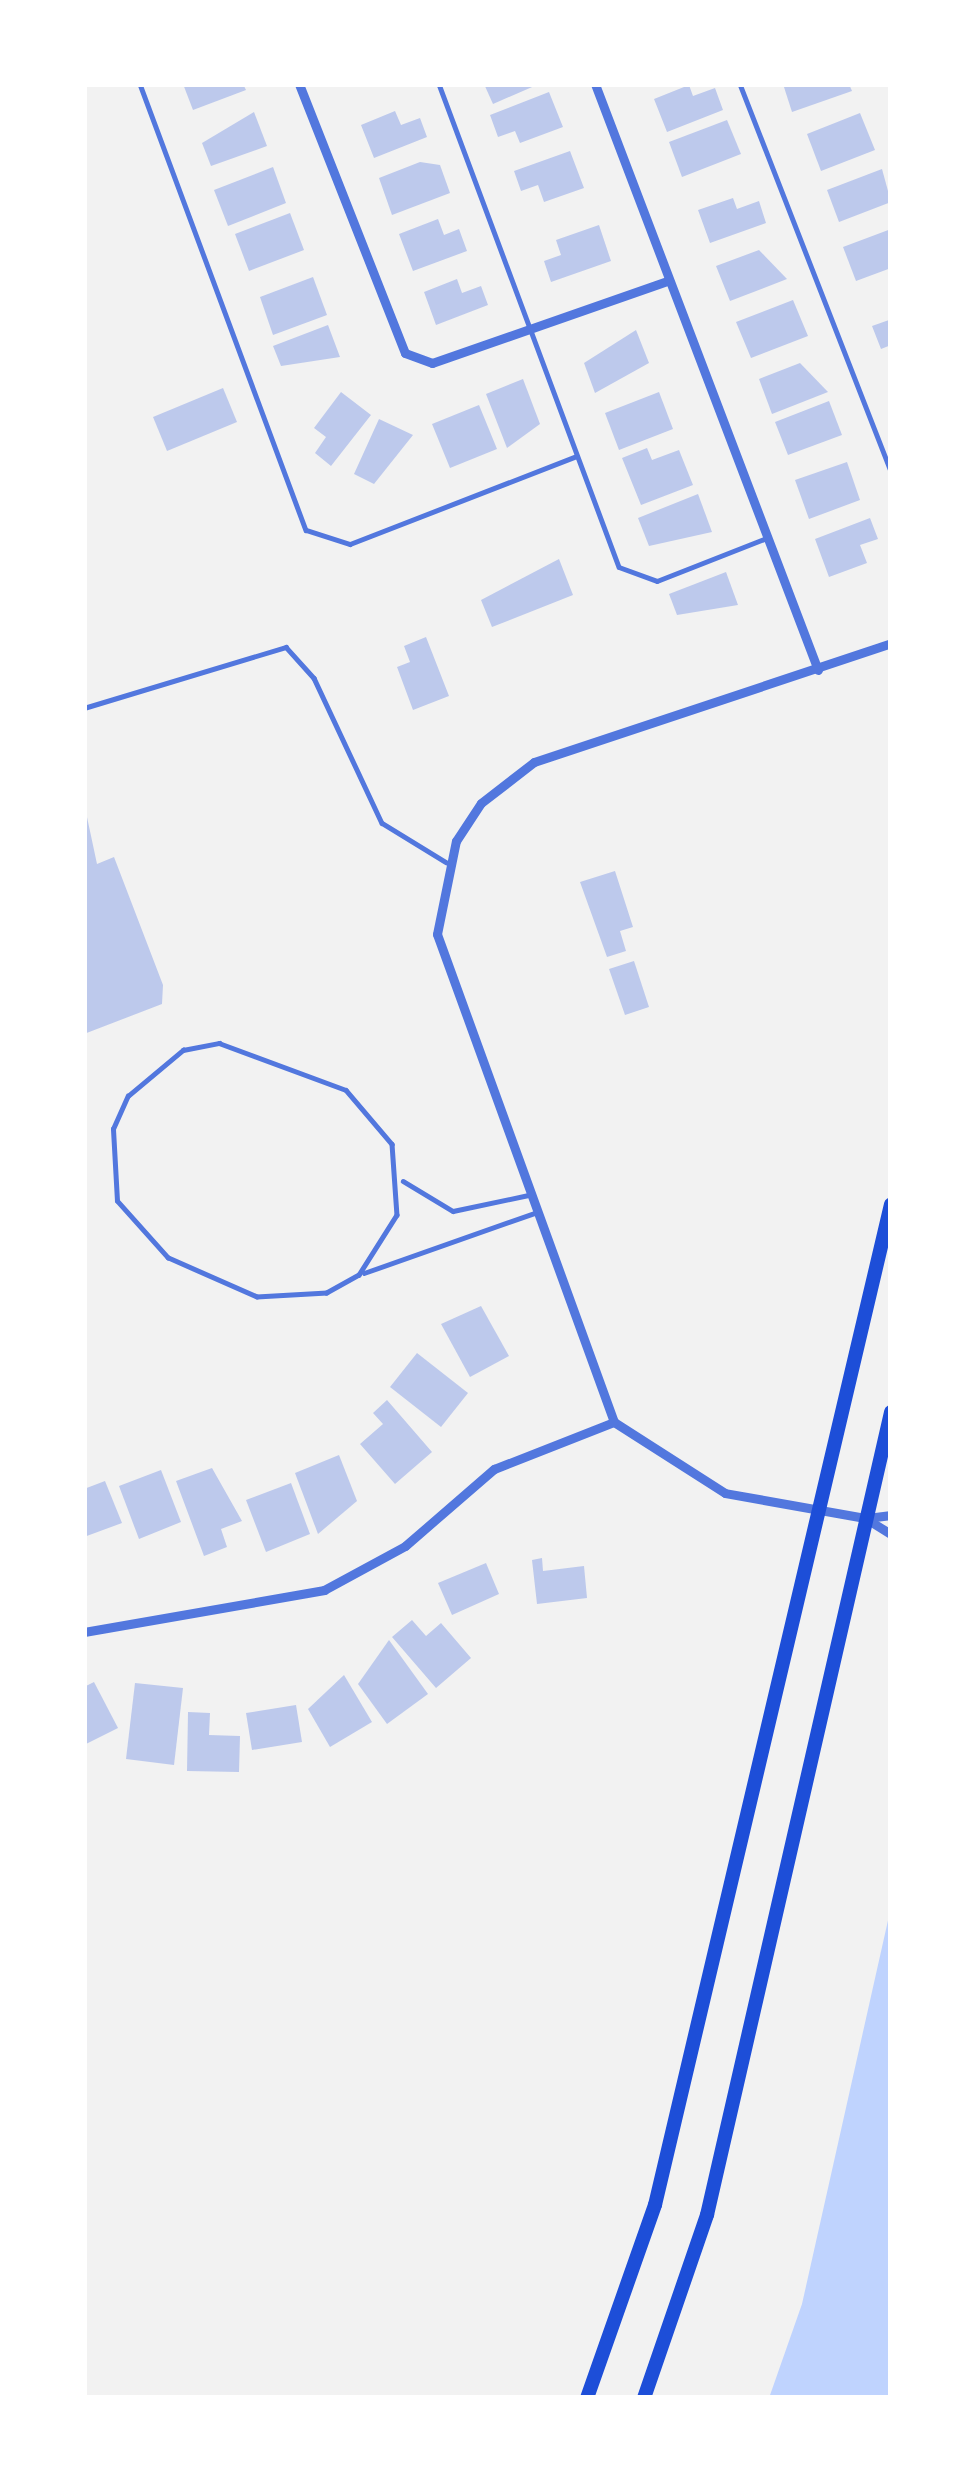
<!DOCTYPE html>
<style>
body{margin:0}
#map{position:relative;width:975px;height:2482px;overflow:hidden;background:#f2f2f2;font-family:"Archivo Narrow",sans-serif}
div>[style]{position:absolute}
.water>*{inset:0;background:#bfd3fe}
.building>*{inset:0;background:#bdc9ec}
.service>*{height:4.5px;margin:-2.25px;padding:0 2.25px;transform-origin:2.25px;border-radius:2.25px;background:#5277de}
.minor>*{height:9px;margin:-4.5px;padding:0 4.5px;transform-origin:4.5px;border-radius:4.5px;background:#5277de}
.secondary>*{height:14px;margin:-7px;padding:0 7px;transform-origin:7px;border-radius:7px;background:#1d4ed8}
span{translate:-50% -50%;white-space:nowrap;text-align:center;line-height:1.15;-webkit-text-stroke:9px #fff;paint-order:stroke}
.frame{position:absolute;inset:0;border:87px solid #fff;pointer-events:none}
</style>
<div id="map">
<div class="water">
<i style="clip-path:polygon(891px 1907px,891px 2398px,769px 2398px,802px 2304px)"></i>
</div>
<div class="building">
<i style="clip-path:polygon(183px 84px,243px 84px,246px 90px,193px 110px)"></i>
<i style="clip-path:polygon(484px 84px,539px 84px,493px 104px)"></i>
<i style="clip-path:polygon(783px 84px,849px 84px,852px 91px,792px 112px)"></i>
<i style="clip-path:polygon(689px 85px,693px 96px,715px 88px,723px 110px,667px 132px,654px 99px)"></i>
<i style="clip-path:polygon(549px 92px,563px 127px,520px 143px,515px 131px,498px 137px,490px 115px)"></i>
<i style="clip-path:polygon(395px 111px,401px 125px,420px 118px,427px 137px,374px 158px,361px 125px)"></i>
<i style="clip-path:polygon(254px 112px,267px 146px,211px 166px,202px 143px)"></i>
<i style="clip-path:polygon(860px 113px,875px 150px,821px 171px,807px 134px)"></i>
<i style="clip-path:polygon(727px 120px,741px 154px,682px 177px,669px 142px)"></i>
<i style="clip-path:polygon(570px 151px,584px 188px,544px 202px,538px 185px,521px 191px,514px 171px)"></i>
<i style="clip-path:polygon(420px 162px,440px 165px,450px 193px,392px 215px,379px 178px)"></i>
<i style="clip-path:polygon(273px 167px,286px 203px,228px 226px,214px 190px)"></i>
<i style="clip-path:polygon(882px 169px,891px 202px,839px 222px,827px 190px)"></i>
<i style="clip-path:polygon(733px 198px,737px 209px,759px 201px,766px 223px,710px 243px,698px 210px)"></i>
<i style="clip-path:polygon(290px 213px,304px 250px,249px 271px,235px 234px)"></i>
<i style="clip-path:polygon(438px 219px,444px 235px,459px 229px,467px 251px,413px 271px,399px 234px)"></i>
<i style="clip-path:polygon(599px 225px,611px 261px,551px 282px,544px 261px,561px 255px,556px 240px)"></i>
<i style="clip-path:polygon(891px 229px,891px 268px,856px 281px,843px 247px)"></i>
<i style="clip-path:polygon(759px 250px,787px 279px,730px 301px,716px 266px)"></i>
<i style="clip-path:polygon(313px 277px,327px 315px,273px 335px,260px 297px)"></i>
<i style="clip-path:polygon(457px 279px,462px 293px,481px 286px,488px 305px,436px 325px,424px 292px)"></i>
<i style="clip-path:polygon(793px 300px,808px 336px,751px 358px,736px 322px)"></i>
<i style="clip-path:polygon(891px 305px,891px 345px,881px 349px,872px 326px,889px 320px)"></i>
<i style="clip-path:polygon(328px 325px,340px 357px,281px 366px,273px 346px)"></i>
<i style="clip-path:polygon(636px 330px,649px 363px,595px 393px,584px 363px)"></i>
<i style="clip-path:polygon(800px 363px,828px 392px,772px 414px,759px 379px)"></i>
<i style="clip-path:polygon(523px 379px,540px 424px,507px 448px,486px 394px)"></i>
<i style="clip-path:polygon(223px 388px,237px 422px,167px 451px,153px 417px)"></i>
<i style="clip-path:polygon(341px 392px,371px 415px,331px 466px,315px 453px,326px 437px,314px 428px)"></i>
<i style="clip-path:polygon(659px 392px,673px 429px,619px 450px,605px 413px)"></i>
<i style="clip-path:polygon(829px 401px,842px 435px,788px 455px,775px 422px)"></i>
<i style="clip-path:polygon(479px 405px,497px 449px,450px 468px,432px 424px)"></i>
<i style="clip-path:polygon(379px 419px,413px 435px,374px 484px,354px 474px)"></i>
<i style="clip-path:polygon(647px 448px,652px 460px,679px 450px,693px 485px,641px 505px,622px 458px)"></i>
<i style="clip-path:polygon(847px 462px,860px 500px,809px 519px,795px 480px)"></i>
<i style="clip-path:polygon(698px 494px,712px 532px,649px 546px,638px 518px)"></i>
<i style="clip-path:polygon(870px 518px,878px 539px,860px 545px,867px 563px,829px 577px,815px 539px)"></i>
<i style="clip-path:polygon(559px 559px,573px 595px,492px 627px,481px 600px)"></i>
<i style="clip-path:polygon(726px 572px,738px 605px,677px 615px,669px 594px)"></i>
<i style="clip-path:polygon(426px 637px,449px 696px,413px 710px,397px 667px,410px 662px,404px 646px)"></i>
<i style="clip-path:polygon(84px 803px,97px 864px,114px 857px,163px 985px,162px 1004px,84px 1034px)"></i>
<i style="clip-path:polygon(615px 871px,633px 927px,620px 931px,626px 951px,607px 957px,580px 882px)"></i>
<i style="clip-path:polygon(634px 961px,649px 1007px,625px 1015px,609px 969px)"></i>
<i style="clip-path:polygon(481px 1306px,509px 1356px,470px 1377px,441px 1324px)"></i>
<i style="clip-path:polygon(417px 1353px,468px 1393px,441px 1427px,390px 1387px)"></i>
<i style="clip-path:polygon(387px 1400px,432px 1452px,395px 1484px,360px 1444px,383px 1424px,373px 1413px)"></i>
<i style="clip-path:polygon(339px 1455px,357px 1501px,318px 1534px,295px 1473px)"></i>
<i style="clip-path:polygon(212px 1468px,242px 1521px,221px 1529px,227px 1547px,204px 1556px,176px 1481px)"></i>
<i style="clip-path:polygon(161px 1470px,181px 1522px,139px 1539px,119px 1486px)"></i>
<i style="clip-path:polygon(105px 1481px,122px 1523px,84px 1537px,84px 1489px)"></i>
<i style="clip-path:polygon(291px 1483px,310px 1534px,266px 1552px,246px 1500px)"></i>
<i style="clip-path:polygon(542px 1558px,543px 1571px,584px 1566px,587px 1598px,537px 1604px,532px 1560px)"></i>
<i style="clip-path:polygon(486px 1563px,499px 1594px,452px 1615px,438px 1583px)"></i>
<i style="clip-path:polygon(412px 1620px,426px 1636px,441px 1623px,471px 1658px,436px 1688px,392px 1637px)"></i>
<i style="clip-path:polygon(389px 1640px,428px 1694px,387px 1724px,358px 1684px)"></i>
<i style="clip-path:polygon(344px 1675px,372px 1722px,330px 1747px,308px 1709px)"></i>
<i style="clip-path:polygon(94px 1682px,118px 1728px,84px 1745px,84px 1687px)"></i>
<i style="clip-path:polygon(135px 1683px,183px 1688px,174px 1765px,126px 1759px)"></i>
<i style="clip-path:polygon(296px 1705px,302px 1742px,252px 1750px,246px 1713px)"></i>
<i style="clip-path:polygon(188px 1712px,210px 1713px,209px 1735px,240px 1736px,239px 1772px,187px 1771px)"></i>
</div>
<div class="service">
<i style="left:140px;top:84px;width:476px;rotate:69.6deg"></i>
<i style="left:306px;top:530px;width:46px;rotate:17.7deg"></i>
<i style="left:350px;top:544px;width:243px;rotate:-21.2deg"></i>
<i style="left:439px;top:84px;width:515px;rotate:69.56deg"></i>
<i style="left:619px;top:567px;width:40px;rotate:20.2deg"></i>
<i style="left:657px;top:581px;width:118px;rotate:-21.4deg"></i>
<i style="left:740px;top:84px;width:416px;rotate:68.7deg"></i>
<i style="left:84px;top:708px;width:211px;rotate:-16.8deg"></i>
<i style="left:286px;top:647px;width:42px;rotate:47.9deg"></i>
<i style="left:314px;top:678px;width:160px;rotate:64.9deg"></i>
<i style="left:382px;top:823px;width:75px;rotate:31.4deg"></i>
<i style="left:219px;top:1043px;width:135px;rotate:20.3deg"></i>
<i style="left:346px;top:1090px;width:71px;rotate:49.6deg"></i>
<i style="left:392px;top:1144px;width:71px;rotate:86deg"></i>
<i style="left:397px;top:1215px;width:71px;rotate:122.3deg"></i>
<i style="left:359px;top:1275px;width:37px;rotate:151deg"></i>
<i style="left:327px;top:1293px;width:70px;rotate:176.7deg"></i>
<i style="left:257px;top:1297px;width:97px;rotate:-156.3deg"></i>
<i style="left:168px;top:1258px;width:76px;rotate:-131.8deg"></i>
<i style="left:117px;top:1201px;width:72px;rotate:-93.2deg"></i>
<i style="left:113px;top:1129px;width:36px;rotate:-66deg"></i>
<i style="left:128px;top:1096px;width:72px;rotate:-39.9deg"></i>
<i style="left:183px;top:1050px;width:37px;rotate:-11deg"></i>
<i style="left:403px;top:1181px;width:58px;rotate:31deg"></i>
<i style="left:453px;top:1211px;width:78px;rotate:-11.9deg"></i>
<i style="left:364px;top:1273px;width:180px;rotate:-19.4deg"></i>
</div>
<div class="minor">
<i style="left:299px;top:84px;width:289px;rotate:68.5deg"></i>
<i style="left:405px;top:353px;width:29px;rotate:20deg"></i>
<i style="left:432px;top:363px;width:249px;rotate:-19.2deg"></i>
<i style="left:595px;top:84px;width:627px;rotate:69.17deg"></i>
<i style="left:891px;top:1515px;width:26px;rotate:173deg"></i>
<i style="left:865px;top:1518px;width:31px;rotate:32deg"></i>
<i style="left:865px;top:1518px;width:142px;rotate:-169.9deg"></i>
<i style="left:725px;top:1493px;width:132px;rotate:-147.4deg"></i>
<i style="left:614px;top:1422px;width:519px;rotate:-109.94deg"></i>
<i style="left:437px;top:934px;width:95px;rotate:-78.5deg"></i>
<i style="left:456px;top:841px;width:45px;rotate:-56.7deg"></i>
<i style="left:481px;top:803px;width:67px;rotate:-37.7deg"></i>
<i style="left:534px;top:762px;width:376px;rotate:-18.4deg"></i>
<i style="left:84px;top:1632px;width:244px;rotate:-9.9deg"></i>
<i style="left:324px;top:1590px;width:92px;rotate:-28.5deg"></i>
<i style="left:405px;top:1546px;width:118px;rotate:-40.9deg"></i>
<i style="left:494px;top:1469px;width:129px;rotate:-21.4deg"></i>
</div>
<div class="secondary">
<i style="left:587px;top:2398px;width:205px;rotate:-70.6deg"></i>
<i style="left:655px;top:2205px;width:1028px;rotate:-76.73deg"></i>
<i style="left:644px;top:2398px;width:194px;rotate:-71deg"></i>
<i style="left:707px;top:2215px;width:824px;rotate:-77.09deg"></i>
</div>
<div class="frame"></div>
</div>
